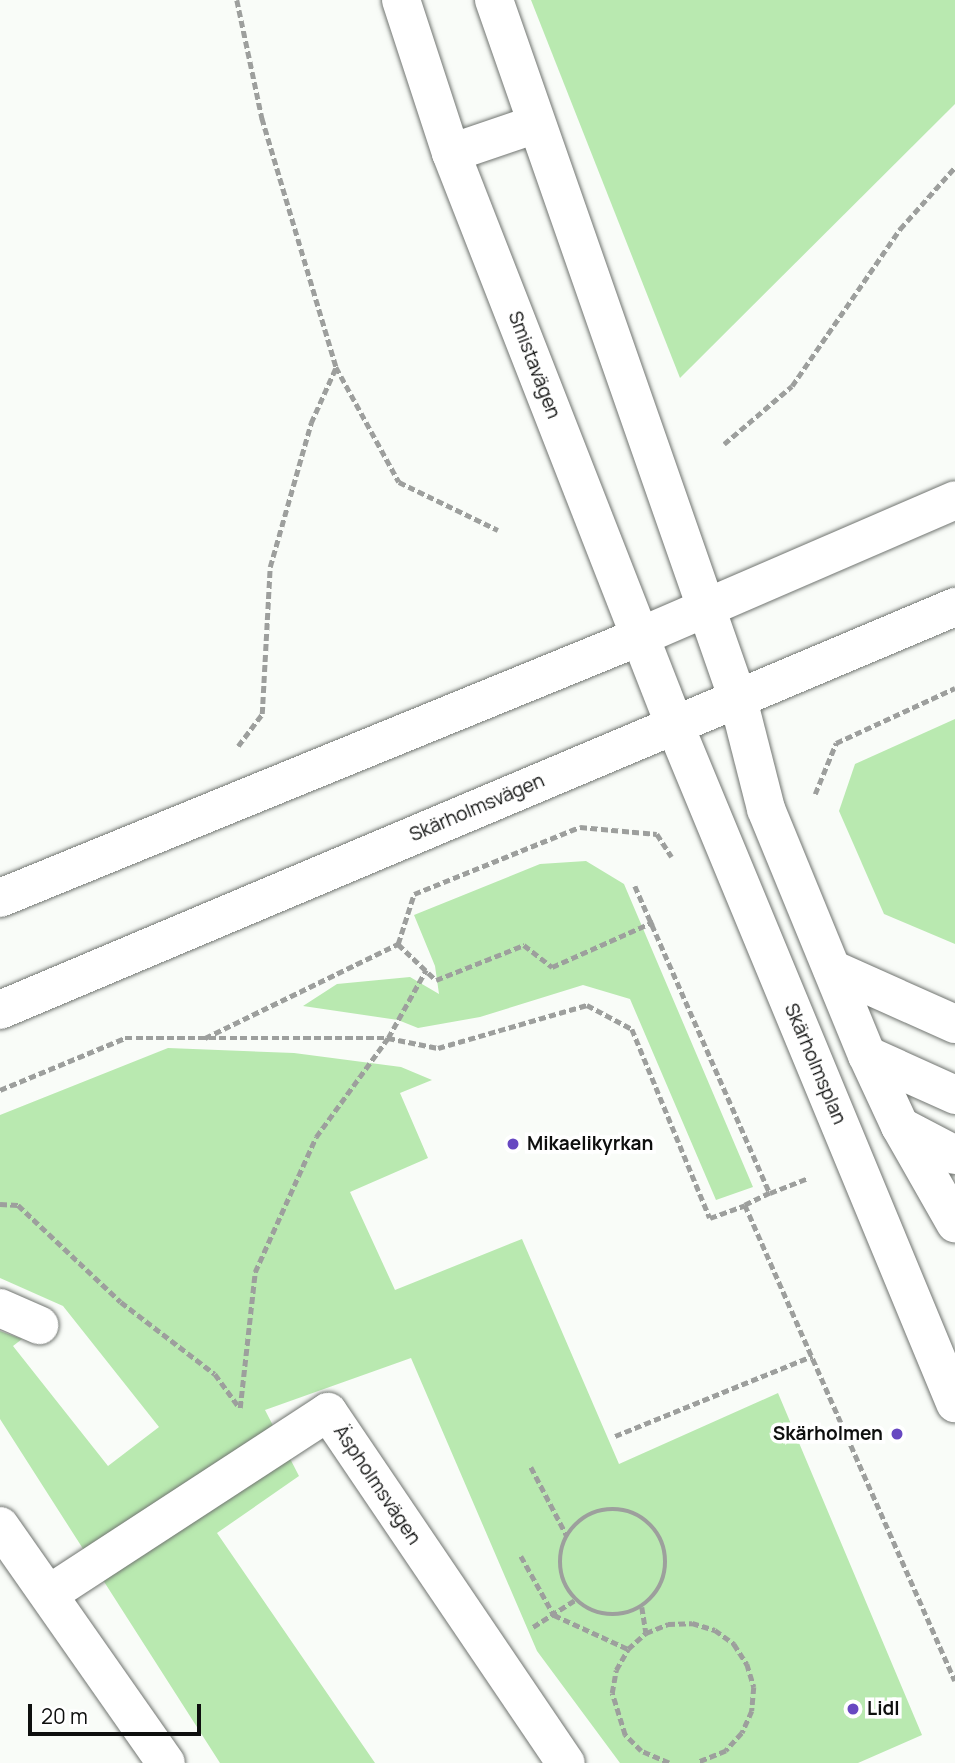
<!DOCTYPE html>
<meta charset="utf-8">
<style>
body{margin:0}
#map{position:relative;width:955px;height:1763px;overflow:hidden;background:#f9fcf8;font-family:Manrope,sans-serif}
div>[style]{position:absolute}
.green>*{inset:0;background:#b9e9b0}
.path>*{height:4.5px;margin-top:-2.25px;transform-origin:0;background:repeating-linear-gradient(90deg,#9d9f9d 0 7px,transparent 0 10.5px)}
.path>.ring{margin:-2.25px;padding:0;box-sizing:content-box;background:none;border:4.5px solid #9d9f9d;border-radius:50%}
.roads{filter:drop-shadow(0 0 2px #717571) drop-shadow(0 0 2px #717571)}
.minor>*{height:38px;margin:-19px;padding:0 19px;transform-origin:19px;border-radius:19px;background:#fff}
.major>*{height:38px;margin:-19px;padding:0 19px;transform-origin:19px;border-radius:19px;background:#fff}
.dots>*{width:19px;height:19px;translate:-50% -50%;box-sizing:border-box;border:4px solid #fff;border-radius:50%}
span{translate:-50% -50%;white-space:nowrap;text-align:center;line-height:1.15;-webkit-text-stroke:7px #fff;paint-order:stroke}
.street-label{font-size:19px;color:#0e0f0e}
.poi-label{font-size:19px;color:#0e0f0e;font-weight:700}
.left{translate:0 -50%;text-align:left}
.right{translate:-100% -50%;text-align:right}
.scale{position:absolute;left:28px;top:1704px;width:173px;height:32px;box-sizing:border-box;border:4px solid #0e0f0e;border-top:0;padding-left:9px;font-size:21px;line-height:24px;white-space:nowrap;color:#0e0f0e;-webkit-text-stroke:5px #fff;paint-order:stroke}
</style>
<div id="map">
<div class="green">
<i style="clip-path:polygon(531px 0,955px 0,955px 104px,680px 378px)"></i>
<i style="clip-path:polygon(955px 719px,955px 944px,884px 914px,839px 811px,855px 764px)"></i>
<i style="clip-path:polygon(586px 861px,624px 884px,753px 1187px,716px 1200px,630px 999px,583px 985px,480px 1017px,418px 1028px,398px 1020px,303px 1006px,337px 984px,410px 977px,439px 994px,435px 966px,414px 915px,540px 864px)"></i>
<i style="clip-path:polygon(168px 1048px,294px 1053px,401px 1067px,432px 1080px,400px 1093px,428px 1158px,350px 1192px,395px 1290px,522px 1239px,619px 1464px,778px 1393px,922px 1735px,858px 1763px,620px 1763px,537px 1651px,411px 1358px,265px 1410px,299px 1476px,217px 1533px,375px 1763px,220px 1763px,0 1419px,0 1331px,22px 1339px,13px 1346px,108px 1466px,159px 1427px,63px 1306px,0 1278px,0 1115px)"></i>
</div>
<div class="path">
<i style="left:237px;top:0;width:121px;rotate:78deg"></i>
<i style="left:262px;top:118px;width:260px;rotate:73.4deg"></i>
<i style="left:336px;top:367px;width:131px;rotate:61.3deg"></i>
<i style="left:399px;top:482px;width:110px;rotate:25.9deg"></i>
<i style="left:724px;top:444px;width:89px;rotate:-40.5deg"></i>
<i style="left:792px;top:386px;width:191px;rotate:-55.5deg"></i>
<i style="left:900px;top:229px;width:83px;rotate:-48.4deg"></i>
<i style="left:238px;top:746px;width:40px;rotate:-53deg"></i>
<i style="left:262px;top:714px;width:147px;rotate:-86.9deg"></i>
<i style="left:270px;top:567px;width:150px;rotate:-74.1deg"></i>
<i style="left:311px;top:423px;width:61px;rotate:-65.9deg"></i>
<i style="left:815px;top:794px;width:55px;rotate:-67.6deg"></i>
<i style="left:836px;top:743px;width:131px;rotate:-24.8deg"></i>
<i style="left:635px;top:886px;width:335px;rotate:66.3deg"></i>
<i style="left:770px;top:1193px;width:28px;rotate:154deg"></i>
<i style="left:745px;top:1205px;width:520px;rotate:66.19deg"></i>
<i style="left:398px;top:944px;width:52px;rotate:43.5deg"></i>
<i style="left:436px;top:980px;width:95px;rotate:-21.7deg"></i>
<i style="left:524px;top:945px;width:36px;rotate:38deg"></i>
<i style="left:552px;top:967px;width:111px;rotate:-24deg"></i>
<i style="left:205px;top:1038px;width:215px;rotate:-26deg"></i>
<i style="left:398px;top:944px;width:52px;rotate:-72.3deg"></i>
<i style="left:414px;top:894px;width:179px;rotate:-22deg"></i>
<i style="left:580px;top:827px;width:77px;rotate:5.2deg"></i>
<i style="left:657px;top:834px;width:27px;rotate:57deg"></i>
<i style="left:0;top:1090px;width:135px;rotate:-22.6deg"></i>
<i style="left:125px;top:1038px;width:263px"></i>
<i style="left:388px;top:1038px;width:51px;rotate:11.3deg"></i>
<i style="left:438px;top:1048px;width:155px;rotate:-16.1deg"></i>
<i style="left:587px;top:1005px;width:51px;rotate:28.1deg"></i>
<i style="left:632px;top:1029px;width:204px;rotate:67.6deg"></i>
<i style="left:710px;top:1218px;width:37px;rotate:-20deg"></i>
<i style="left:770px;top:1193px;width:41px;rotate:-21.5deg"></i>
<i style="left:0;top:1204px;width:18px;rotate:3deg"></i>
<i style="left:18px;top:1205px;width:141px;rotate:43.3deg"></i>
<i style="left:121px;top:1302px;width:118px;rotate:37.5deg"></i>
<i style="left:215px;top:1374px;width:41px;rotate:54deg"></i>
<i style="left:240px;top:1408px;width:137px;rotate:-83.7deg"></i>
<i style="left:255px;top:1272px;width:148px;rotate:-65.7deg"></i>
<i style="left:316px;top:1137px;width:122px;rotate:-54deg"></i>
<i style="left:388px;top:1038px;width:78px;rotate:-60.8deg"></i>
<i style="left:615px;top:1436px;width:213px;rotate:-22.1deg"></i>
<i style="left:531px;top:1467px;width:78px;rotate:62.4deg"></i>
<i class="ring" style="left:560px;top:1509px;width:101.5px;height:101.5px"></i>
<i style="left:521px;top:1556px;width:68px;rotate:60.8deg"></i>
<i style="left:554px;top:1615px;width:81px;rotate:24.7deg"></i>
<i style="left:642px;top:1607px;width:26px;rotate:81deg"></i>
<i style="left:533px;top:1627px;width:50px;rotate:-32.7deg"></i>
<i style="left:669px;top:1763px;width:30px;rotate:-157deg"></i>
<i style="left:641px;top:1751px;width:23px;rotate:-135deg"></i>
<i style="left:625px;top:1735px;width:44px;rotate:-107.2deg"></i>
<i style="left:612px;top:1693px;width:23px;rotate:-80deg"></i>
<i style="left:616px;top:1670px;width:24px;rotate:-60deg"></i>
<i style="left:628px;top:1649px;width:24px;rotate:-42deg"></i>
<i style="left:646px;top:1633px;width:24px;rotate:-22deg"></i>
<i style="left:668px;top:1624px;width:24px;rotate:-2deg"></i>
<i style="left:692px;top:1623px;width:24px;rotate:17deg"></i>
<i style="left:715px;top:1630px;width:24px;rotate:36deg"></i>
<i style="left:734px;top:1644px;width:24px;rotate:57deg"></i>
<i style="left:747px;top:1664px;width:24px;rotate:73deg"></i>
<i style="left:754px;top:1687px;width:24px;rotate:95deg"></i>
<i style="left:752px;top:1711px;width:24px;rotate:114deg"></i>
<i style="left:742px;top:1733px;width:24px;rotate:132deg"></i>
<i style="left:726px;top:1751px;width:31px;rotate:158deg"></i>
</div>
<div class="roads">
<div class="minor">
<i style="left:451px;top:153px;width:90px;rotate:-18.8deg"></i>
<i style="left:738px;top:699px;width:114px;rotate:75.7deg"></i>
<i style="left:766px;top:809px;width:266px;rotate:67.7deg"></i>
<i style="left:867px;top:1055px;width:78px;rotate:65.1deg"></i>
<i style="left:900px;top:1126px;width:112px;rotate:60.4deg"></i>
<i style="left:675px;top:726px;width:733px;rotate:67.53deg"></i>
<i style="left:832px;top:969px;width:135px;rotate:24.1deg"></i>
<i style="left:867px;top:1055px;width:97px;rotate:24.4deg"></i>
<i style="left:900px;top:1126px;width:62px;rotate:27.8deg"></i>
<i style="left:0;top:1308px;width:43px;rotate:23.6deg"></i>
<i style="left:0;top:1526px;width:289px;rotate:55deg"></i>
<i style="left:49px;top:1594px;width:333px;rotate:-33.1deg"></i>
<i style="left:328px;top:1412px;width:424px;rotate:55.9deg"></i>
</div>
<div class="major">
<i style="left:401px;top:0;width:161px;rotate:71.9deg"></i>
<i style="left:451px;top:153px;width:615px;rotate:68.65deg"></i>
<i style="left:494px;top:0;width:740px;rotate:70.76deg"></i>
<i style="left:0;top:898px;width:690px;rotate:-22.22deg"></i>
<i style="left:639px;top:637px;width:344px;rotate:-23.4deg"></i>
<i style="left:0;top:1010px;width:1037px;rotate:-22.88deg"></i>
</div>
</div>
<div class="dots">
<i style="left:513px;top:1144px;background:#6748c1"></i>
<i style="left:897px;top:1434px;background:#6748c1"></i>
<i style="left:853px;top:1709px;background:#6748c1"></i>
</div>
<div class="street-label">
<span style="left:534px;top:365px;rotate:69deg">Smistavägen</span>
<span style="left:477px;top:808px;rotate:-23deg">Skärholmsvägen</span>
<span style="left:815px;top:1064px;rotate:67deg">Skärholmsplan</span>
<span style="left:377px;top:1485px;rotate:56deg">Äspholmsvägen</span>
</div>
<div class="poi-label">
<span class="left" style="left:527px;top:1144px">Mikaelikyrkan</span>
<span class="right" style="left:883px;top:1434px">Skärholmen</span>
<span class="left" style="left:867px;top:1709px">Lidl</span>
</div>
<div class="scale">20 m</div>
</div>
